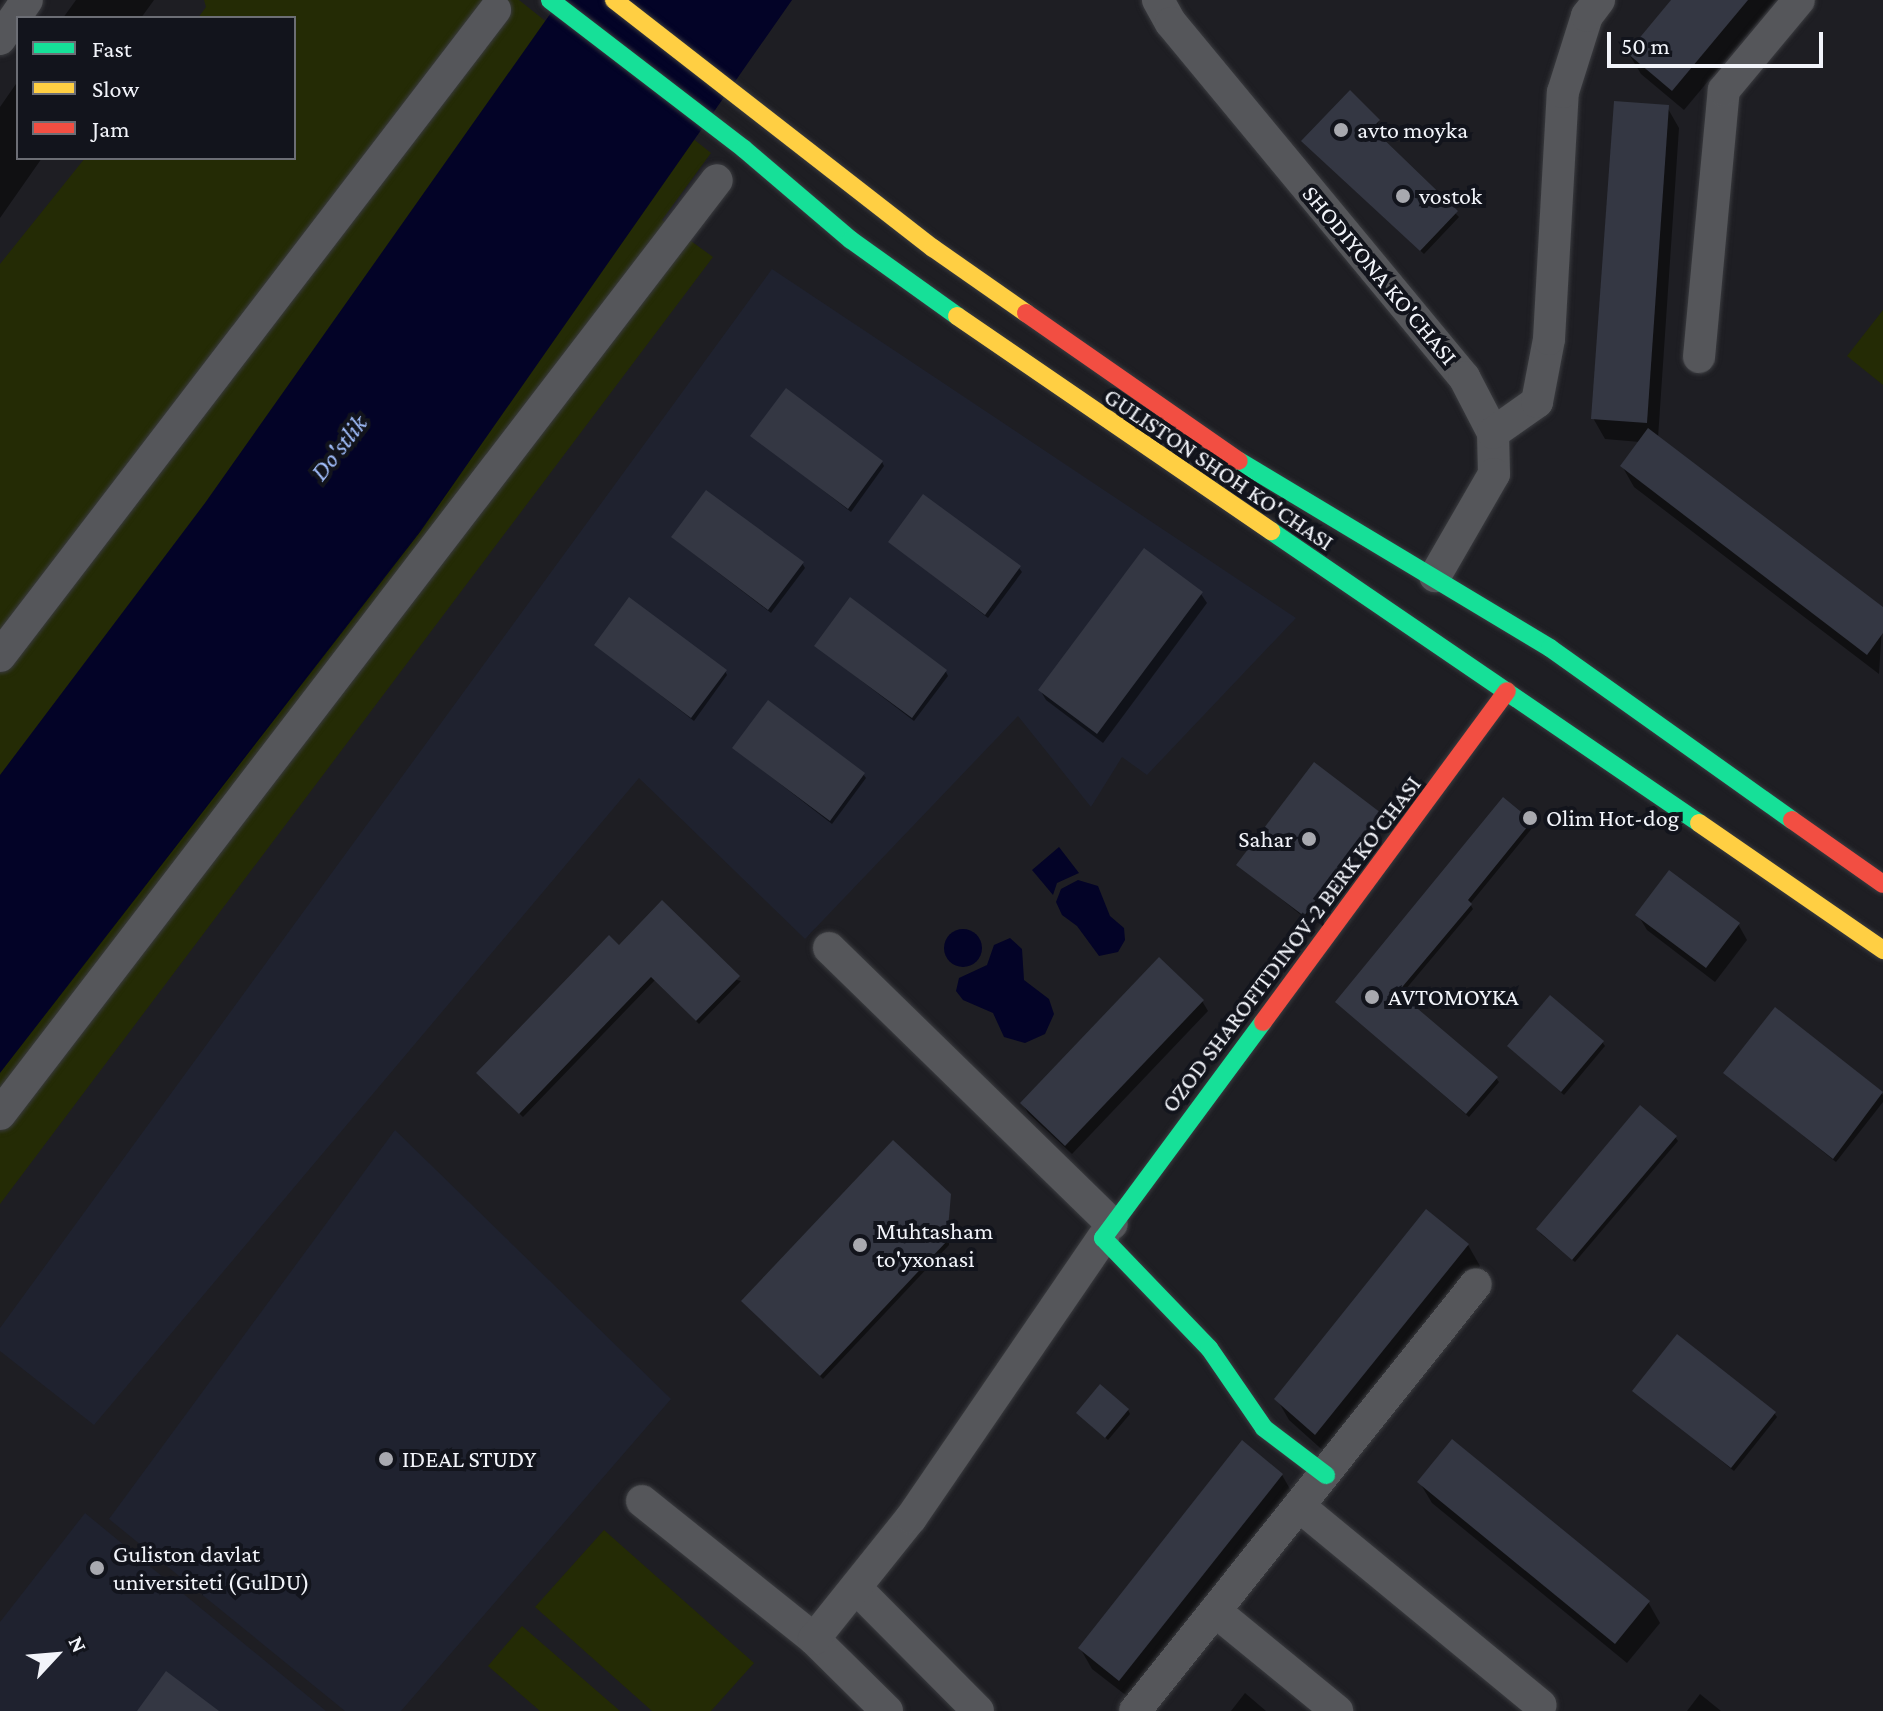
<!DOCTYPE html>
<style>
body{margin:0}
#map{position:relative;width:1883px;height:1711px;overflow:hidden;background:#1e1e23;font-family:"Crimson Pro",serif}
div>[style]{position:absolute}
.built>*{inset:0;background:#1f222f}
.green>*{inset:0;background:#242b05}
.water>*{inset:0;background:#030327}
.round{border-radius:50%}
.shadow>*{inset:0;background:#0007}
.building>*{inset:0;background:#343743}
.roads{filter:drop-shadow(0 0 2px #3a3b3f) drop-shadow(0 0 2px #3a3b3f)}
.street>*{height:32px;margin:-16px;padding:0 16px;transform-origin:16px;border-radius:16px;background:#55565a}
.fast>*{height:18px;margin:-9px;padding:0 9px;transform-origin:9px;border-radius:9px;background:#16e098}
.slow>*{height:18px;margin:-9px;padding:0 9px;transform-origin:9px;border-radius:9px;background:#ffcf43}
.jam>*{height:18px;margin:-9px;padding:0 9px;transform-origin:9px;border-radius:9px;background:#f24e42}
.dots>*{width:22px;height:22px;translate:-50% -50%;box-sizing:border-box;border:4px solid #12141c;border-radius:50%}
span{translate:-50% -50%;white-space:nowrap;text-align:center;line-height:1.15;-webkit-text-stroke:8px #12141c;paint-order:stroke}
.poi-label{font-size:24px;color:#f2f4fa}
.left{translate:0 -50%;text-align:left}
.right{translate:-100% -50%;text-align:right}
.street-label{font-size:24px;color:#f2f4fa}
.water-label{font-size:26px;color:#a1befc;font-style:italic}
.legend{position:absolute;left:16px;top:16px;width:280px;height:144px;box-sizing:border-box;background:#12141c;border:2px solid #6c6e75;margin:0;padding:10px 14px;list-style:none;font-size:24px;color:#f2f4fa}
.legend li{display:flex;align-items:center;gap:16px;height:40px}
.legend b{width:40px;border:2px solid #6c6e75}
.north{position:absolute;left:16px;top:1615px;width:80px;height:80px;-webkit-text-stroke:6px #12141c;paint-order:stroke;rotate:64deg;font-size:22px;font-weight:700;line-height:32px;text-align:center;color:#f2f4fa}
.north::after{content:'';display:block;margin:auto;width:28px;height:36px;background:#f2f4fa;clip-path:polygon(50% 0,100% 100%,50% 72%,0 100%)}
.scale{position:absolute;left:1607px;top:32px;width:216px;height:36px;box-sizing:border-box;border:4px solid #f2f4fa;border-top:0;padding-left:10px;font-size:24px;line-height:28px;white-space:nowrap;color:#f2f4fa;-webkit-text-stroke:6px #12141c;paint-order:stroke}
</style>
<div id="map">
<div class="built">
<i style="clip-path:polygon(772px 269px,1296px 618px,1147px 775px,1122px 757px,1091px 807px,1018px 716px,805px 939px,639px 778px,94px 1425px,0 1351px,0 1328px)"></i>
<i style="clip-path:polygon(395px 1130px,671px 1399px,401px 1711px,345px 1711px,109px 1519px)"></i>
<i style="clip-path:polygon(85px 1513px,326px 1711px,0 1711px,0 1622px)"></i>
</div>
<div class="green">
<i style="clip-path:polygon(204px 0,519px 0,711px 153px,662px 220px,713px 257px,0 1204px,0 264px,85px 158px,294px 158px,294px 18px,198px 18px,206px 7px)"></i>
<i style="clip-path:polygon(1883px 310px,1883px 385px,1847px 356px)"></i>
<i style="clip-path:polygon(604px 1530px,754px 1663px,711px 1711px,652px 1711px,535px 1607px)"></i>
<i style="clip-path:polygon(522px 1626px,620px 1711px,540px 1711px,488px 1666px)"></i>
</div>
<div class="water">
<i style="clip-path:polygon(560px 0,792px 0,420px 532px,0 1073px,0 775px,205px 503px)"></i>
<i style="clip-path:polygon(1059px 847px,1079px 873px,1057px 883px,1053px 895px,1032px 870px)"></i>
<i style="clip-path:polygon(1078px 880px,1098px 886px,1110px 916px,1124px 928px,1125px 940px,1118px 952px,1099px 956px,1077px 926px,1062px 915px,1056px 902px,1061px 889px)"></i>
<i class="round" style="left:944px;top:929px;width:38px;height:38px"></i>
<i style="clip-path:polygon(1010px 938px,1022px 949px,1024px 980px,1049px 999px,1054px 1014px,1045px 1034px,1025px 1043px,1004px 1037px,993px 1013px,963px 1000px,956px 991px,959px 978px,987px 965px,994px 945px)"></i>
</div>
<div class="shadow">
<i style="clip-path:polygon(76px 0,154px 0,141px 18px,63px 18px)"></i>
<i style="clip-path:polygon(1674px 0,1776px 0,1684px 110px,1641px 74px,1629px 54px)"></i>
<i style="clip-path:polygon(18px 81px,18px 158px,42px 158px,0 218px,0 107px)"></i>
<i style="clip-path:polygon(1667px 107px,1679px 128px,1658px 438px,1883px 609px,1879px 674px,1634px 487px,1622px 466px,1640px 442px,1605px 439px,1593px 418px)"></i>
<i style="clip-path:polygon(1379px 121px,1374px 132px,1459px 217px,1424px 254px,1306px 145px)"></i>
<i style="clip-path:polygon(753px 436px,882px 462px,884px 466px,851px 512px)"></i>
<i style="clip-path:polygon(673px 538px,802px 563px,805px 568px,771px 613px)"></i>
<i style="clip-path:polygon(890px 542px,1019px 568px,1022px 572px,988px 618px)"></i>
<i style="clip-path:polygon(1201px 594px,1207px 603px,1103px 743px,1046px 700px,1040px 690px)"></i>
<i style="clip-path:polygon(596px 645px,725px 671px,727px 675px,694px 721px)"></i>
<i style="clip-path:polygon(816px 646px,946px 672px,948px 676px,914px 721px)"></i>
<i style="clip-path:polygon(734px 748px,863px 774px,866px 778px,832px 824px)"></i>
<i style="clip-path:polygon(1380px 814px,1382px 819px,1306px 919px,1239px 865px)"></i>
<i style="clip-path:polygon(1530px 822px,1533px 827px,1470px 904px,1473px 909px,1400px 996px,1496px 1078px,1499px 1082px,1469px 1117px,1337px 1002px)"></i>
<i style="clip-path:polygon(1638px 915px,1738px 924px,1747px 940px,1715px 982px,1647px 930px)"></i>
<i style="clip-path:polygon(619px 948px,741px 981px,699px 1024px,655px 980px,523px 1117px,481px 1077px)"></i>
<i style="clip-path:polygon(1202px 1001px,1208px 1011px,1072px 1154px,1028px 1113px,1022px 1103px)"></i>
<i style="clip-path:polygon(1775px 1010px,1883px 1095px,1883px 1102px,1836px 1162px,1725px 1073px)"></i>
<i style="clip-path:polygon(1602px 1042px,1605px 1046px,1564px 1095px,1510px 1046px)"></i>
<i style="clip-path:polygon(1675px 1137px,1678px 1141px,1575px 1262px,1541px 1234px,1538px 1229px)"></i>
<i style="clip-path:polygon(949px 1195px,949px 1245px,823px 1379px,743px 1302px)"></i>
<i style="clip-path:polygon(1468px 1245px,1480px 1266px,1328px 1455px,1289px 1420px,1277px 1399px)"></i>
<i style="clip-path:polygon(1635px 1391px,1774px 1413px,1777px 1417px,1734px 1471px)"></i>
<i style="clip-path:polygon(1128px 1410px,1130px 1414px,1108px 1440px,1078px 1413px)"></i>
<i style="clip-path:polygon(1282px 1475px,1294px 1496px,1132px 1700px,1092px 1669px,1080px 1648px)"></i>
<i style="clip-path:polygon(1420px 1483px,1648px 1602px,1660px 1623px,1627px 1663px,1432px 1503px)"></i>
<i style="clip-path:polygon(1245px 1693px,1266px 1711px,1231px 1711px)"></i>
<i style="clip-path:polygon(1700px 1694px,1721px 1711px,1687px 1711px)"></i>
</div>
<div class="building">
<i style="clip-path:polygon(1671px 0,1748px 0,1672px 91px,1627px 53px)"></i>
<i style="clip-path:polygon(1350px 90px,1380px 120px,1372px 128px,1458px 211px,1420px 251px,1301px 141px)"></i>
<i style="clip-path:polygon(1614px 101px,1669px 105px,1647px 423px,1591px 419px)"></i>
<i style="clip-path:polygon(786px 388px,883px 461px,848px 509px,750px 436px)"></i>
<i style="clip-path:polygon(1648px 428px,1883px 607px,1883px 633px,1867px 655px,1620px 466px)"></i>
<i style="clip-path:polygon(706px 490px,804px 562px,768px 610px,671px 537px)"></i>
<i style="clip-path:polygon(923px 494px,1021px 566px,985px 615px,888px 542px)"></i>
<i style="clip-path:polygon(1144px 548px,1203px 592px,1097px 734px,1038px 690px)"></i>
<i style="clip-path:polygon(629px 597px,727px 670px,691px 718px,594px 645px)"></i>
<i style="clip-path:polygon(850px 597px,947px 670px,912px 718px,814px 646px)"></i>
<i style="clip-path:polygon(768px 700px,865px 773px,830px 821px,732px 748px)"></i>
<i style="clip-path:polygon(1314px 762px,1381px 813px,1304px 916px,1236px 865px)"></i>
<i style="clip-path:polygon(1503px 797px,1532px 821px,1468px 900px,1472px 904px,1398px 992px,1498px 1077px,1466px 1114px,1335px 1002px)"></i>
<i style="clip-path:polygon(1669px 870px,1740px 923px,1706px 968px,1635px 915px)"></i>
<i style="clip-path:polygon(662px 900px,740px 976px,696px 1021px,651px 977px,519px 1114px,476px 1073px,609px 935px,619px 945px)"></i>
<i style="clip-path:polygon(1159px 957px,1204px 1000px,1065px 1146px,1020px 1103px)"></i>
<i style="clip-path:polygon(1550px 995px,1604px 1041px,1561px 1092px,1507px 1046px)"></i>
<i style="clip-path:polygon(1775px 1007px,1883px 1092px,1833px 1159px,1723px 1073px)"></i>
<i style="clip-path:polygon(1640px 1105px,1677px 1136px,1572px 1260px,1536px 1229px)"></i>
<i style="clip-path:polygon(893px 1140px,951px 1194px,947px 1241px,820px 1376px,741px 1301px)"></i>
<i style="clip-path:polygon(1426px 1209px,1469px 1244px,1315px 1435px,1274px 1399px)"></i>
<i style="clip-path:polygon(1677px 1334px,1776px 1412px,1731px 1468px,1632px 1391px)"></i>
<i style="clip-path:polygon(1100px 1384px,1129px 1409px,1105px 1438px,1076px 1413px)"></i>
<i style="clip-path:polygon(1452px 1439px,1650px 1601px,1615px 1644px,1417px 1482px)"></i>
<i style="clip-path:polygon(1242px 1440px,1283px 1474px,1119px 1681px,1078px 1648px)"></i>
<i style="clip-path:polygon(166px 1671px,219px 1711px,137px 1711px)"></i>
</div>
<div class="roads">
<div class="street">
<i style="left:1158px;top:0;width:26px;rotate:61deg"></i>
<i style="left:1171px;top:23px;width:460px;rotate:50.4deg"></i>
<i style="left:1464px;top:377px;width:63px;rotate:62.6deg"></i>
<i style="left:1493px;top:433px;width:41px;rotate:88.6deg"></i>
<i style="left:1494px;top:474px;width:118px;rotate:120deg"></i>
<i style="left:0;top:39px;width:47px;rotate:-55.3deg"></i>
<i style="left:1699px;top:357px;width:268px;rotate:-84.7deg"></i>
<i style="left:1724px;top:90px;width:117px;rotate:-50.2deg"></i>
<i style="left:1493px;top:433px;width:54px;rotate:-35.2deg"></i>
<i style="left:1537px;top:402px;width:64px;rotate:-79.2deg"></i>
<i style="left:1549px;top:339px;width:247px;rotate:-86.8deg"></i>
<i style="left:1563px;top:92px;width:80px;rotate:-72.5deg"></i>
<i style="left:1587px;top:16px;width:20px;rotate:-53deg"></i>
<i style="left:0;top:656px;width:814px;rotate:-52.54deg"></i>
<i style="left:829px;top:948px;width:395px;rotate:44.3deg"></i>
<i style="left:0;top:1114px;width:1177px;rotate:-52.49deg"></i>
<i style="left:642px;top:1501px;width:221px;rotate:38.7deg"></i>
<i style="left:1299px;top:1506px;width:313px;rotate:39.5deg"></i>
<i style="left:856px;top:1588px;width:173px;rotate:45.2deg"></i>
<i style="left:1215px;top:1611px;width:158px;rotate:39.3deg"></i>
<i style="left:887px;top:1711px;width:103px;rotate:-135.4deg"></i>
<i style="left:814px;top:1639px;width:155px;rotate:-51.3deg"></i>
<i style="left:911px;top:1518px;width:340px;rotate:-55.6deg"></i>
<i style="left:1135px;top:1711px;width:546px;rotate:-51.39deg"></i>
</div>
<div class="fast">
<i style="left:550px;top:0;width:245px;rotate:37.5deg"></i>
<i style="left:744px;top:149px;width:140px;rotate:40.4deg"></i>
<i style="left:851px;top:240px;width:130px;rotate:35.6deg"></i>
<i style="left:1239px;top:461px;width:363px;rotate:31deg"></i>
<i style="left:1550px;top:648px;width:297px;rotate:35.4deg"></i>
<i style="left:1271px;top:531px;width:518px;rotate:34.3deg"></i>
<i style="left:1263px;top:1022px;width:269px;rotate:126.5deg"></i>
<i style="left:1103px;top:1238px;width:153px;rotate:46.1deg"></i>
<i style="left:1209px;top:1348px;width:97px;rotate:55.5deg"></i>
<i style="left:1264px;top:1428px;width:78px;rotate:37.2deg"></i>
</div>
<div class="slow">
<i style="left:614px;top:0;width:404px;rotate:37.9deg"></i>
<i style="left:933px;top:248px;width:113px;rotate:35deg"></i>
<i style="left:957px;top:316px;width:381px;rotate:34.4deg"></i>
<i style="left:1699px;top:823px;width:224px;rotate:34.6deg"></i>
</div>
<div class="jam">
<i style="left:1026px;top:313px;width:259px;rotate:34.8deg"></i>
<i style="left:1792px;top:820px;width:111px;rotate:35.1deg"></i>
<i style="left:1263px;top:1022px;width:411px;rotate:-53.6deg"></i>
</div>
</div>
<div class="dots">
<i style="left:1341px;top:130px;background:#a8a9af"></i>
<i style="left:1403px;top:196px;background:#a8a9af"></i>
<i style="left:1530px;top:818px;background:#a8a9af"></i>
<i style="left:1309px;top:839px;background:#a8a9af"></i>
<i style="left:1372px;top:997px;background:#a8a9af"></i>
<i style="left:860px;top:1245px;background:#a8a9af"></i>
<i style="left:386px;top:1459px;background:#a8a9af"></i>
<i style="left:97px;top:1568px;background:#a8a9af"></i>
</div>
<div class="poi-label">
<span class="left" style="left:1357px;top:130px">avto moyka</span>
<span class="left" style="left:1419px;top:196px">vostok</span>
<span class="left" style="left:1546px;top:818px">Olim Hot-dog</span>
<span class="right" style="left:1293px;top:839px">Sahar</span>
<span class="left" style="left:1388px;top:997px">AVTOMOYKA</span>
<span class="left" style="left:876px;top:1245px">Muhtasham<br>to'yxonasi</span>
<span class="left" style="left:402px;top:1459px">IDEAL STUDY</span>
<span class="left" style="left:113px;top:1568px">Guliston davlat<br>universiteti (GulDU)</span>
</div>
<div class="street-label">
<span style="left:1380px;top:275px;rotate:50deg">SHODIYONA KO'CHASI</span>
<span style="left:1219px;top:469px;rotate:34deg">GULISTON SHOH KO'CHASI</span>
<span style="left:1291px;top:944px;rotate:-53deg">OZOD SHAROFITDINOV-2 BERK KO'CHASI</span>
</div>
<div class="water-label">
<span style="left:339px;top:448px;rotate:-52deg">Do'stlik</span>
</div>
<ul class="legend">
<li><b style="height:10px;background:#16e098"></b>Fast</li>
<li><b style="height:10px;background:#ffcf43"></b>Slow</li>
<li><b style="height:10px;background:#f24e42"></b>Jam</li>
</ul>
<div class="north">N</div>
<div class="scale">50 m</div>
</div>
